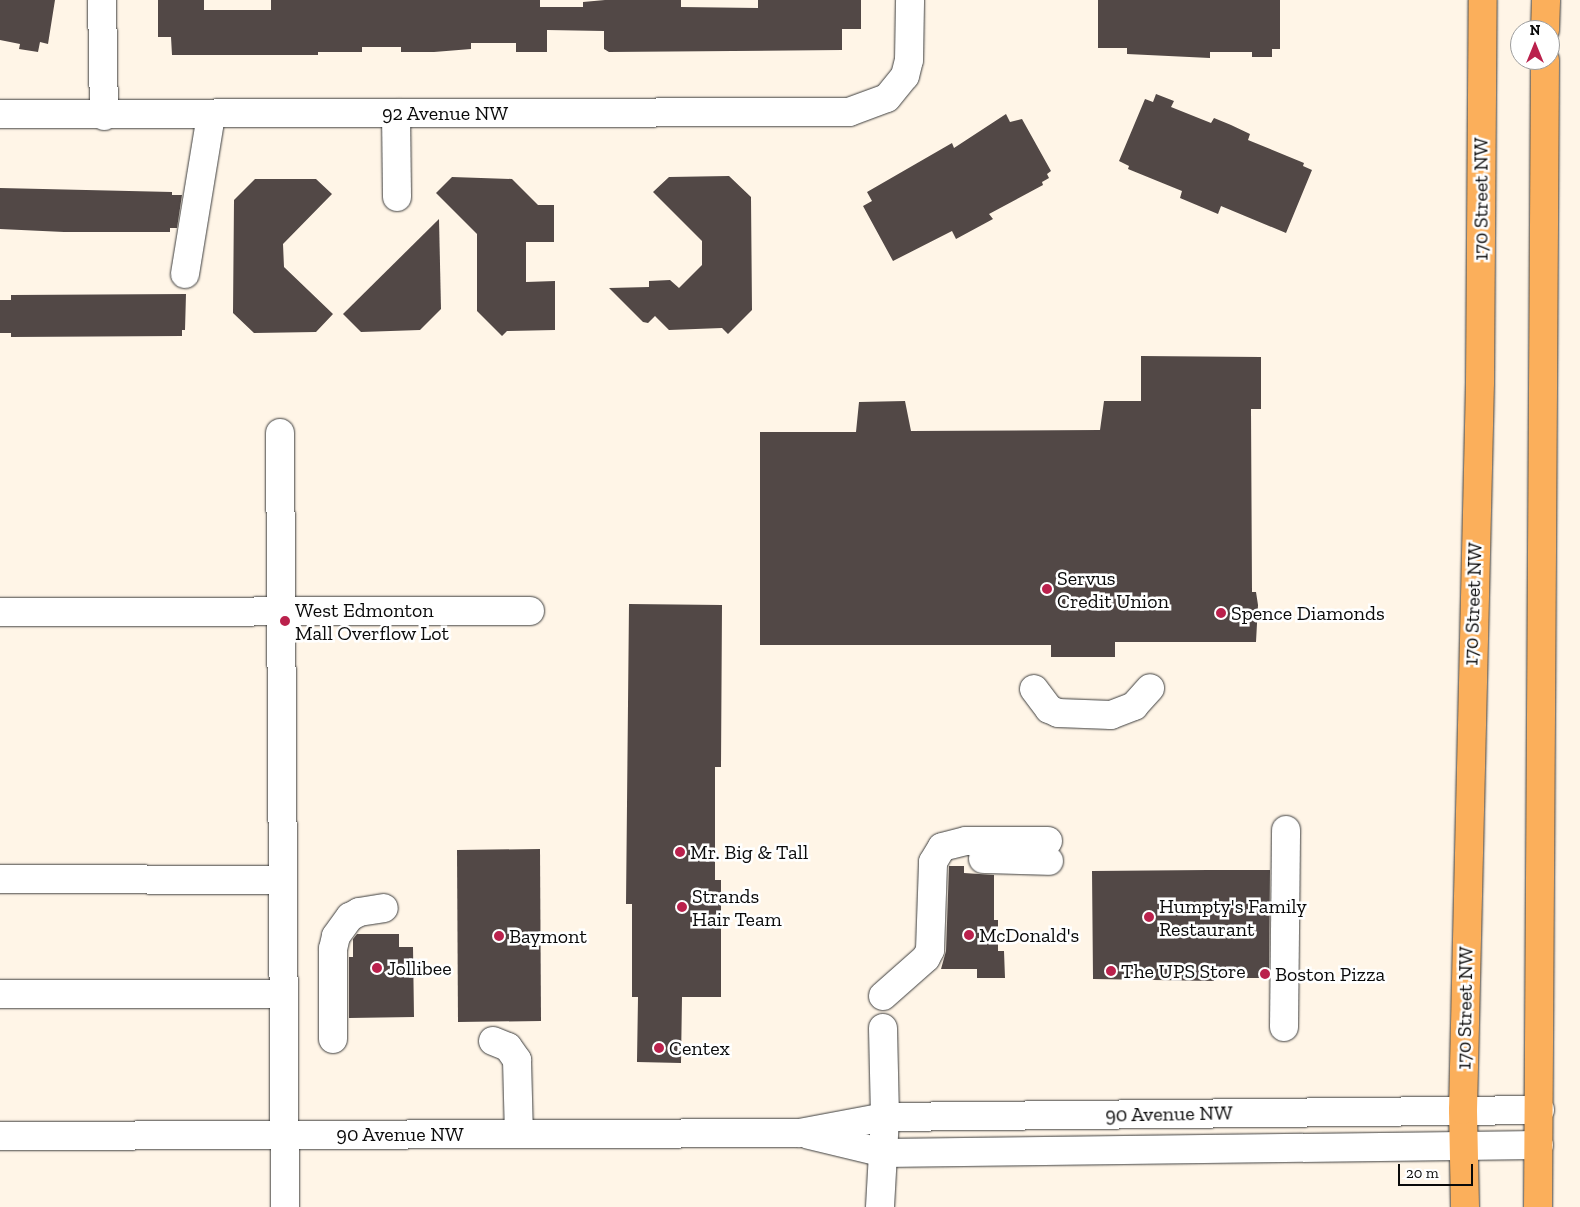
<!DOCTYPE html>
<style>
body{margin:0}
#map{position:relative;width:1580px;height:1207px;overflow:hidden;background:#fff5e7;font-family:"Zilla Slab",serif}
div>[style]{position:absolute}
.building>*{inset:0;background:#524846}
.roads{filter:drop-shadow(0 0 1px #3d3d3d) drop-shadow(0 0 1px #3d3d3d)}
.minor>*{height:28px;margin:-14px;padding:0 14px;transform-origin:14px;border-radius:14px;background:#fff}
.major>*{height:28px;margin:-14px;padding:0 14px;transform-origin:14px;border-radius:14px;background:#fbaf5b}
.dots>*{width:14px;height:14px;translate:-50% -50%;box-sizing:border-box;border:2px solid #fff;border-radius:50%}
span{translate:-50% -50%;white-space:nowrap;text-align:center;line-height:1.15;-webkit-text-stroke:5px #fff;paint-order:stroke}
.street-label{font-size:20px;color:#0a0a0a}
.poi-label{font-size:20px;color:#0a0a0a}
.left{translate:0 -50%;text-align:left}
.north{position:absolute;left:1510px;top:20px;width:50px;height:50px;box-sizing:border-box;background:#fff;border:1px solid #9d9d9d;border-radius:50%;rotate:0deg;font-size:14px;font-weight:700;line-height:20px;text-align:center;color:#0a0a0a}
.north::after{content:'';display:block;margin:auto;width:18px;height:22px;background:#ba214c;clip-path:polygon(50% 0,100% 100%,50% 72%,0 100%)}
.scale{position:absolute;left:1398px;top:1164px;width:75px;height:22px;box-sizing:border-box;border:2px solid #0a0a0a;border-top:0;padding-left:6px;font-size:15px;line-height:18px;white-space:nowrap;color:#0a0a0a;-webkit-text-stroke:4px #fff;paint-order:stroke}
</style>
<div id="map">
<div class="building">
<i style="clip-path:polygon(0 0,55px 0,48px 44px,40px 42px,38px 52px,19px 49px,20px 44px,0 40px)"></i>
<i style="clip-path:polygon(158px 0,204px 0,204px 10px,271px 10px,271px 0,540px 0,540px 7px,583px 7px,583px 2px,605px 0,681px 0,681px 7px,758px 8px,758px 0,861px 0,861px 29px,842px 29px,842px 50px,609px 52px,604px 49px,604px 31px,547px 30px,547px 52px,516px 52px,516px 43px,471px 43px,471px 49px,434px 52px,401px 52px,401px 47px,362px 47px,362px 52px,318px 52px,318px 55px,172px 55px,171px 37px,158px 37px)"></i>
<i style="clip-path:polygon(1098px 0,1280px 0,1280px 49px,1272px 49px,1272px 57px,1252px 57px,1252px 52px,1210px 52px,1210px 58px,1127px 54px,1127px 48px,1098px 48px)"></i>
<i style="clip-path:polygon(1156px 94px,1174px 101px,1171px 107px,1211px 123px,1214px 118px,1231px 125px,1250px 134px,1248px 140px,1304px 163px,1303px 166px,1312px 170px,1286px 233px,1221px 206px,1218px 214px,1180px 198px,1182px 191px,1128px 169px,1129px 166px,1119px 161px,1145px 99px,1153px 102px)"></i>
<i style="clip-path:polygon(1006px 114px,1010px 122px,1022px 119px,1051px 171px,1047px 174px,1049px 178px,1042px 182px,1043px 185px,989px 214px,993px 219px,956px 239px,952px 231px,893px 261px,863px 206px,872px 201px,867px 192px,952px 143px,954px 148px)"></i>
<i style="clip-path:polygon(729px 176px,751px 197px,752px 310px,728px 334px,722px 328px,669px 330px,655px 316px,648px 323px,643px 322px,609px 288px,649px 287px,649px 281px,670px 280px,679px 288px,702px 265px,702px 241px,653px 192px,669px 177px)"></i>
<i style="clip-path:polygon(452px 177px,512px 179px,538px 205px,554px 205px,554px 242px,526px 242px,526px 282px,555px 281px,555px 330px,507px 331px,502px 336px,477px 311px,477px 234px,436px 193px)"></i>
<i style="clip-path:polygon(255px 179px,316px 179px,332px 194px,283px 244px,284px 267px,333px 314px,316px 332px,254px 333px,233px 313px,234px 200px)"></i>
<i style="clip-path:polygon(0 188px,172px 192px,172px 195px,182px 195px,177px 228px,170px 228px,170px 232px,64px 232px,0 229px)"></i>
<i style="clip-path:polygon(439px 219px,441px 309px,420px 330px,361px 332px,343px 314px)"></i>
<i style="clip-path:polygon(186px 294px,185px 330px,182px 330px,182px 336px,11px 337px,11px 333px,0 333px,0 300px,11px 300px,11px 295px)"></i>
<i style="clip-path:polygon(1141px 356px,1261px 357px,1261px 409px,1251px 409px,1252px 592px,1256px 592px,1258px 605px,1256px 642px,1115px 642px,1115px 657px,1051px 657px,1051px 645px,760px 645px,760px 432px,856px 432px,859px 402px,905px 401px,911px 431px,1100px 430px,1104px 401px,1141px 401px)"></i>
<i style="clip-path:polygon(629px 604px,722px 605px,721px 767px,715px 767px,715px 880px,721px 880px,721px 997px,682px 997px,681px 1063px,637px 1062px,638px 997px,632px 997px,632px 904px,626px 904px)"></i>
<i style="clip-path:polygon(540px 849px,541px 1021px,458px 1022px,457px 850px)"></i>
<i style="clip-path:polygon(949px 866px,964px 866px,964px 873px,994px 875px,994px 920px,998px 920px,998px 951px,1004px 951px,1005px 978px,977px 978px,977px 969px,941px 969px,946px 951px)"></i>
<i style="clip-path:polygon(1208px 870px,1270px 870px,1269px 978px,1214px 978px,1214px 981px,1093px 979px,1092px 871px)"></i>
<i style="clip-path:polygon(357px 934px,399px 934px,399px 947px,413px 947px,414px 1017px,349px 1018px,349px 957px,353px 957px,353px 939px)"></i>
</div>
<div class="roads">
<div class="minor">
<i style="left:102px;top:0;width:116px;rotate:89deg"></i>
<i style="left:396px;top:113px;width:84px;rotate:89.3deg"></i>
<i style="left:0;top:114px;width:849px;rotate:-0.13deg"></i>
<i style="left:849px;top:112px;width:40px;rotate:-20.2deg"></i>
<i style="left:887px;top:98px;width:28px;rotate:-51deg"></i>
<i style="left:905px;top:76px;width:16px;rotate:-76deg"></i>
<i style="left:909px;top:60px;width:60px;rotate:-89deg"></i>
<i style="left:185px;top:274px;width:161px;rotate:-80.7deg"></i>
<i style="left:280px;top:433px;width:774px;rotate:89.63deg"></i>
<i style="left:0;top:612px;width:530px;rotate:-0.11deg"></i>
<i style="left:1034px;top:689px;width:25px;rotate:53deg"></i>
<i style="left:1049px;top:709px;width:10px;rotate:24deg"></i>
<i style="left:1058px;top:713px;width:53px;rotate:2.2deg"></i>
<i style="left:1111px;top:715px;width:25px;rotate:-21deg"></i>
<i style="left:1134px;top:706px;width:24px;rotate:-48deg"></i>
<i style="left:983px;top:859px;width:66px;rotate:1.7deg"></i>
<i style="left:0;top:879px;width:281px;rotate:0.2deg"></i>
<i style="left:0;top:994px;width:284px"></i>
<i style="left:883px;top:996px;width:57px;rotate:-41.5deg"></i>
<i style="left:926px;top:958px;width:9px;rotate:-63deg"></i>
<i style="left:930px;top:950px;width:88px;rotate:-88deg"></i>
<i style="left:933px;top:862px;width:17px;rotate:-59deg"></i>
<i style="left:942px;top:847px;width:25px;rotate:-14deg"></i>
<i style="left:966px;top:841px;width:82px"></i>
<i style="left:1284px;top:1027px;width:197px;rotate:-89.4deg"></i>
<i style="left:333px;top:1039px;width:90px;rotate:-90deg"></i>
<i style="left:333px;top:949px;width:13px;rotate:-77deg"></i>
<i style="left:336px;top:936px;width:24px;rotate:-54deg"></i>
<i style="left:350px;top:917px;width:10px;rotate:-29deg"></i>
<i style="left:359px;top:912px;width:25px;rotate:-9deg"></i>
<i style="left:493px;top:1041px;width:16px;rotate:22deg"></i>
<i style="left:508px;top:1047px;width:16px;rotate:55deg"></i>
<i style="left:517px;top:1060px;width:74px;rotate:88.5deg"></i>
<i style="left:809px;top:1135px;width:77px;rotate:13.5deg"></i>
<i style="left:884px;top:1153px;width:655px;rotate:-0.7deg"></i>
<i style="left:0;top:1136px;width:800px;rotate:-0.21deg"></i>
<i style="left:800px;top:1133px;width:86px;rotate:-10.7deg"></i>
<i style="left:885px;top:1117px;width:655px;rotate:-0.61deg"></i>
<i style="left:880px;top:1207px;width:90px;rotate:-86.8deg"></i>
<i style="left:885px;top:1117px;width:89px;rotate:-91.3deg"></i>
</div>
<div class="major">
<i style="left:1545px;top:30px;width:30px;rotate:-88deg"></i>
<i style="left:1465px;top:1207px;width:97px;rotate:-91.2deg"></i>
<i style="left:1463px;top:1110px;width:728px;rotate:-88.66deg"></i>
<i style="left:1480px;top:382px;width:382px;rotate:-89.6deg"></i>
<i style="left:1538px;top:1207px;width:1147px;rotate:-89.65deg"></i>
</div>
</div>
<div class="dots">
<i style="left:1047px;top:589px;background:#ba214c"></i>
<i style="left:1221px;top:613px;background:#ba214c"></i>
<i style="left:285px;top:621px;background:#ba214c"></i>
<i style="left:680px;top:852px;background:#ba214c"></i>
<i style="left:682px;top:907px;background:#ba214c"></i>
<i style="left:1149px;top:917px;background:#ba214c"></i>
<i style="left:969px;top:935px;background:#ba214c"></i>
<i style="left:499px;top:936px;background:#ba214c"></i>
<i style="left:377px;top:968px;background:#ba214c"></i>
<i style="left:1111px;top:971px;background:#ba214c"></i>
<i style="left:1265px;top:974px;background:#ba214c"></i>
<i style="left:659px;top:1048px;background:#ba214c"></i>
</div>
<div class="street-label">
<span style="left:445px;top:113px">92 Avenue NW</span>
<span style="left:1481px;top:199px;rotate:-90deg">170 Street NW</span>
<span style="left:1473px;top:604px;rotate:-88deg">170 Street NW</span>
<span style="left:1465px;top:1008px;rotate:-89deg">170 Street NW</span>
<span style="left:1169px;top:1114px;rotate:-1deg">90 Avenue NW</span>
<span style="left:400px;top:1134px">90 Avenue NW</span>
</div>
<div class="poi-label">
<span class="left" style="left:1057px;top:590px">Servus<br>Credit Union</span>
<span class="left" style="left:295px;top:622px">West Edmonton<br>Mall Overflow Lot</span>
<span class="left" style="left:1231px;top:613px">Spence Diamonds</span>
<span class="left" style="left:690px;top:852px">Mr. Big &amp; Tall</span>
<span class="left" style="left:692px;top:908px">Strands<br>Hair Team</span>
<span class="left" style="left:1159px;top:918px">Humpty's Family<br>Restaurant</span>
<span class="left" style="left:979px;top:935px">McDonald's</span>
<span class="left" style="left:509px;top:936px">Baymont</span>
<span class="left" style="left:387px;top:968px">Jollibee</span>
<span class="left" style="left:1121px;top:971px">The UPS Store</span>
<span class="left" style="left:1275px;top:974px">Boston Pizza</span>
<span class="left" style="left:669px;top:1048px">Centex</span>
</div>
<div class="north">N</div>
<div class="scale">20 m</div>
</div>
